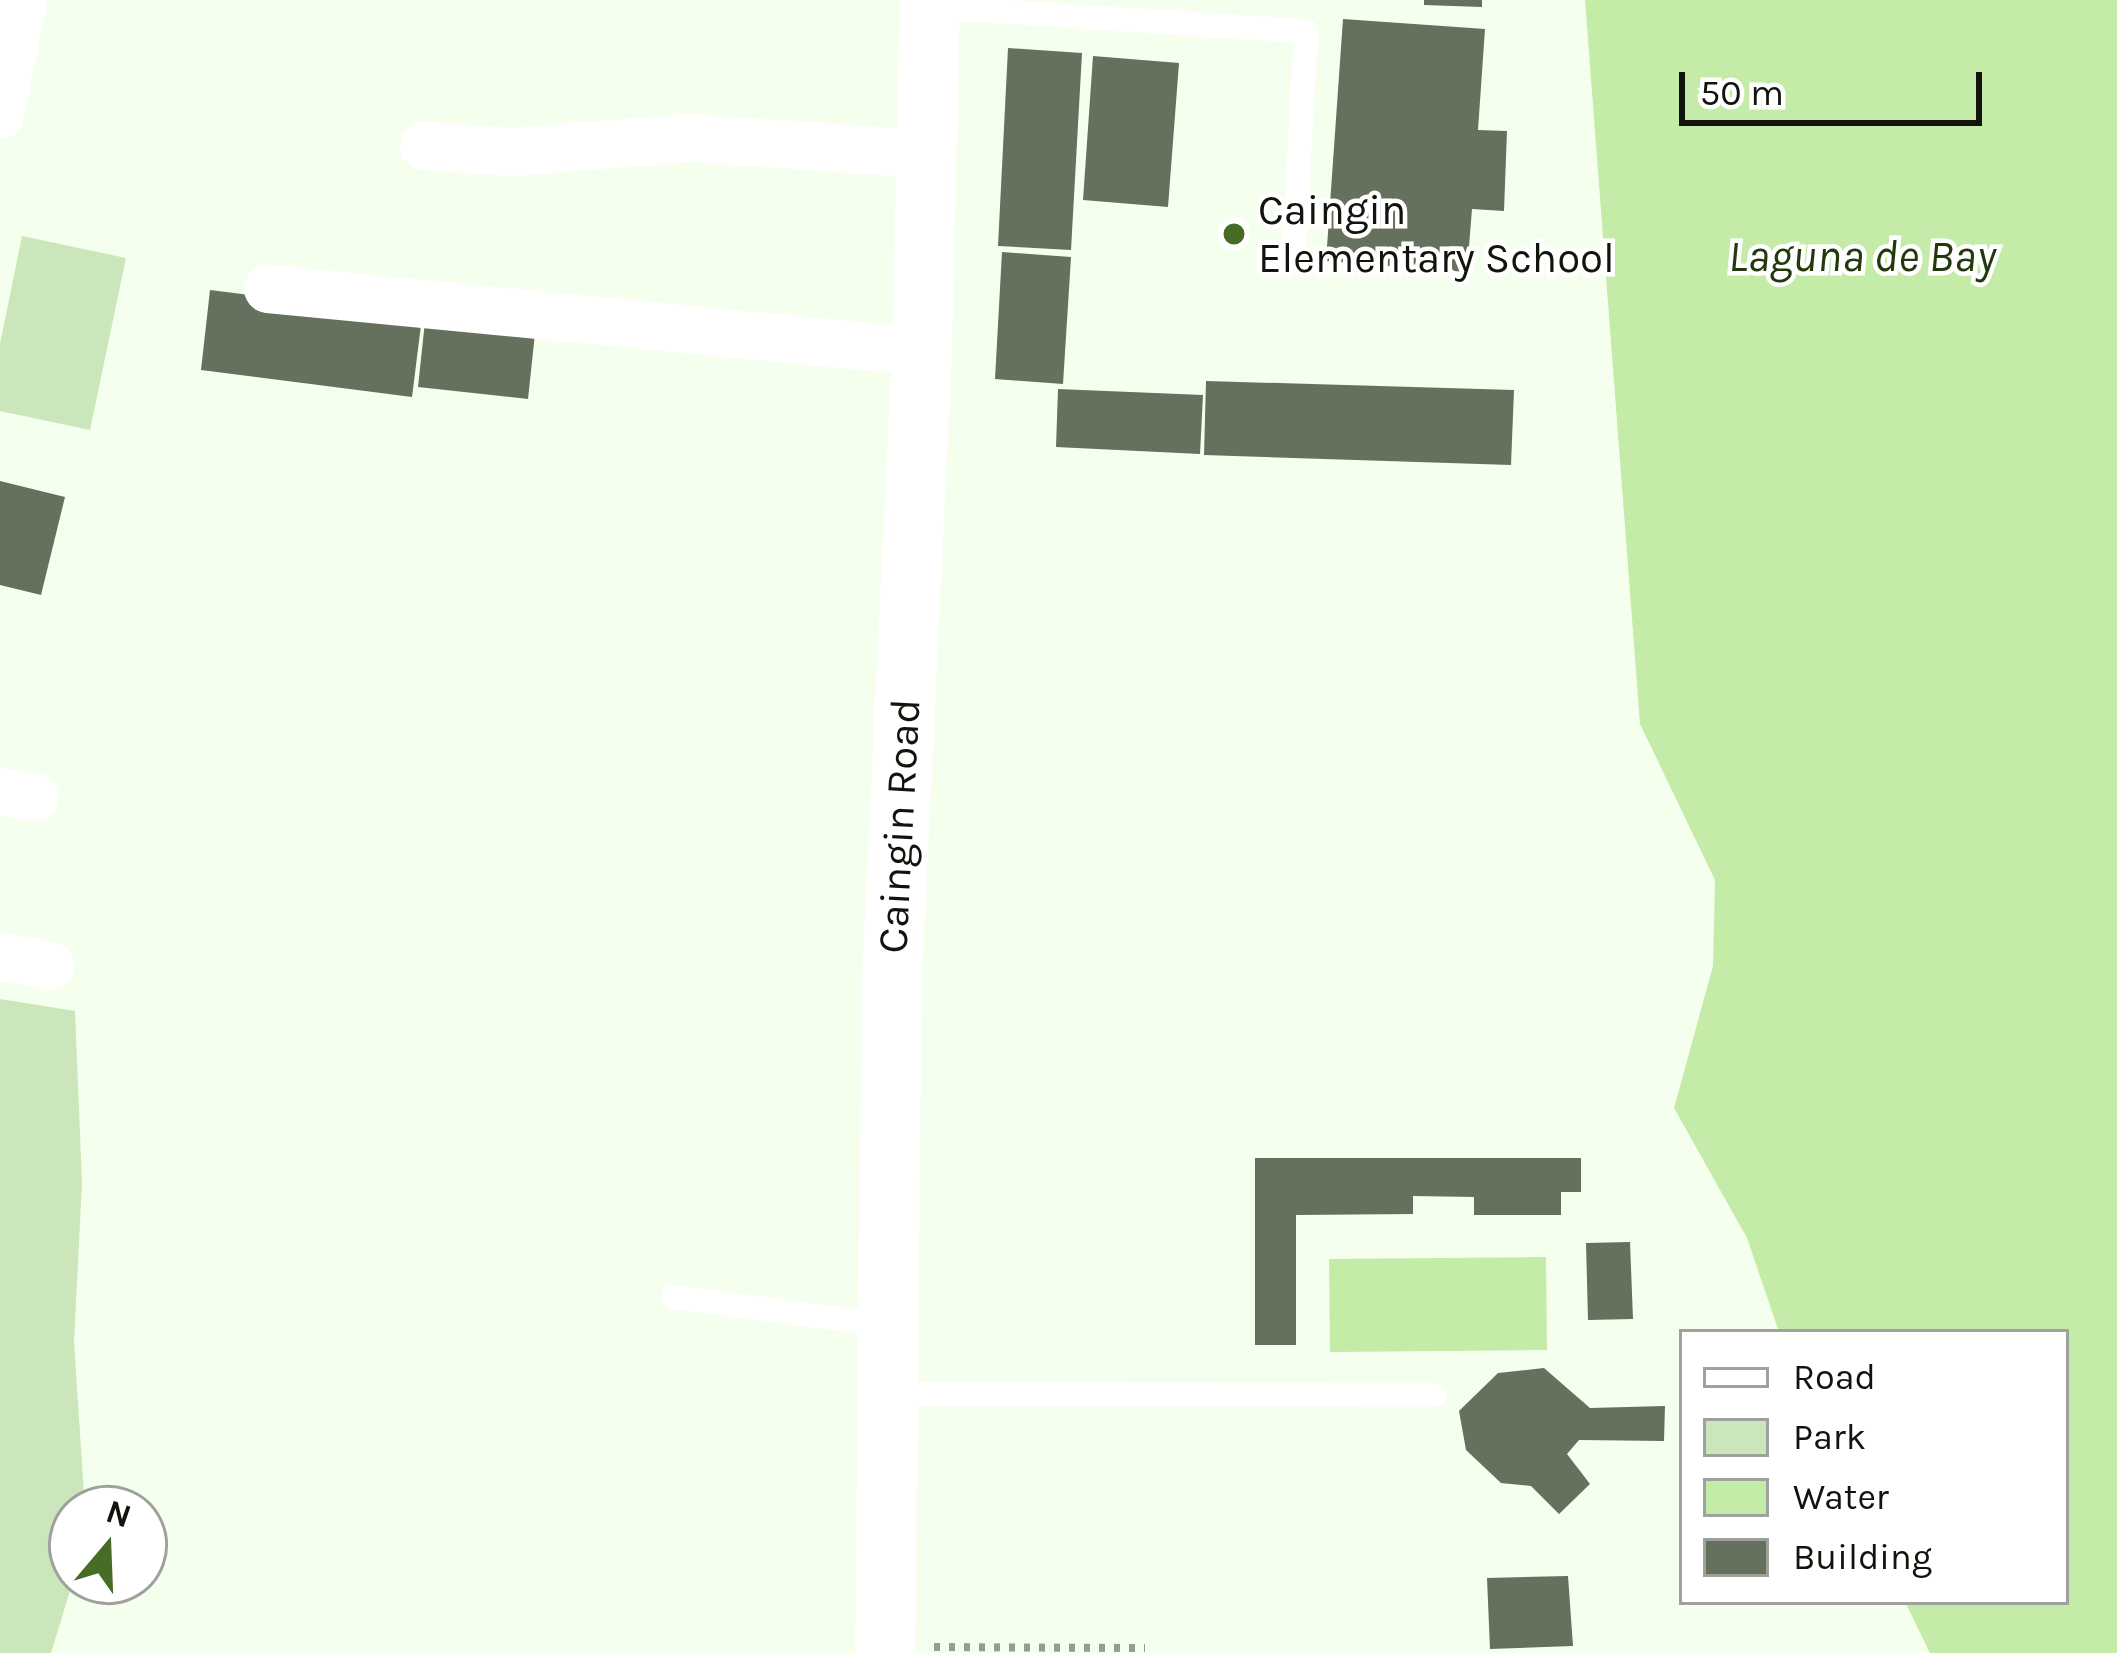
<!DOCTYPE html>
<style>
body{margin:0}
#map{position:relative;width:2117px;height:1653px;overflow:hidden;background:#f4ffed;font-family:Karla,sans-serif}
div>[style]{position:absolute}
.green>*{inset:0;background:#cce6bb}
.water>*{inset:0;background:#c5eba9}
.building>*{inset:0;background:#65705d}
.path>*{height:8px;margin-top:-4px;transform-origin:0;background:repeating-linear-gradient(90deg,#959d90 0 6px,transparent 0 15px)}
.service>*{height:24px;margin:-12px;padding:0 12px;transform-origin:12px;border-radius:12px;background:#fff}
.minor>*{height:48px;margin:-24px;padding:0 24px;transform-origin:24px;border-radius:24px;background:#fff}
.tertiary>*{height:60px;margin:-30px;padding:0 30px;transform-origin:30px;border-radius:30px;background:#fff}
.dots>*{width:33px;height:33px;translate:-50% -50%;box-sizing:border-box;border:6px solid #fff;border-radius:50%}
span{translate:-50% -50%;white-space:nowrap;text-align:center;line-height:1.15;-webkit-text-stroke:9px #fff;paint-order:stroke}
.poi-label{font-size:42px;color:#10140d}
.left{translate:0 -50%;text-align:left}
.street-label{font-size:42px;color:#10140d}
.water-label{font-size:45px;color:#22390b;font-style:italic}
.legend{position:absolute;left:1679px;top:1329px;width:390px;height:276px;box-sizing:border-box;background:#fff;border:3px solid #9fa19e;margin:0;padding:15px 21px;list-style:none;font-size:36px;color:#10140d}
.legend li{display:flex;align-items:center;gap:24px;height:60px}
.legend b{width:60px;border:3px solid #9fa19e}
.north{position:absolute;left:48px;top:1485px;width:120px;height:120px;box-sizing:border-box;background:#fff;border:3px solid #9fa19e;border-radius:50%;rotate:19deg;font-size:33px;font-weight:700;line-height:48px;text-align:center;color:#10140d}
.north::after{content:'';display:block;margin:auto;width:42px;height:54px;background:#476c25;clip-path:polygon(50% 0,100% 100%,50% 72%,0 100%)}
.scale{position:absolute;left:1679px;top:72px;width:303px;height:54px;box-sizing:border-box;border:6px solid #10140d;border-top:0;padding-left:15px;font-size:36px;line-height:42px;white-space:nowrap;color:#10140d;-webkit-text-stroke:9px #fff;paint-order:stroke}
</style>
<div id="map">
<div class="green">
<i style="clip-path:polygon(22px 236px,126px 258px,90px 430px,0 411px,0 344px)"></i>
<i style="clip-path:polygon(0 999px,75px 1011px,82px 1183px,74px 1342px,85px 1509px,72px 1509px,73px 1581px,51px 1653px,0 1653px)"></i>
</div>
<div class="water">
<i style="clip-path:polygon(1585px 0,2117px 0,2117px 1653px,1930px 1653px,1905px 1602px,2066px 1602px,2066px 1332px,1779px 1332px,1747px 1238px,1674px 1108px,1713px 966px,1715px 880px,1640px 724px)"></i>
<i style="clip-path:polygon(1546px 1257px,1547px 1350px,1330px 1352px,1329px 1259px)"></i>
</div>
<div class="building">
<i style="clip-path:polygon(1424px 0,1482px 0,1482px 7px,1424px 5px)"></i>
<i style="clip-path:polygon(1343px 19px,1485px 29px,1478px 130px,1507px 131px,1504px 211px,1472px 209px,1467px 272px,1326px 261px)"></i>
<i style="clip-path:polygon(1008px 48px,1082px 53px,1071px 250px,998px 246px)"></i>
<i style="clip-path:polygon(1093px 56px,1179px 63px,1168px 207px,1083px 200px)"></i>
<i style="clip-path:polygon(1002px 252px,1071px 257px,1063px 384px,995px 379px)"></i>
<i style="clip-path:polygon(210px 290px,422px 317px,412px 397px,201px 370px)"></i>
<i style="clip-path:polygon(426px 312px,536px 324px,528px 399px,418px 387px)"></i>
<i style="clip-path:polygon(1206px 381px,1514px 390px,1511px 465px,1204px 455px)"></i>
<i style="clip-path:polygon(1058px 389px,1203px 395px,1200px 454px,1056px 447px)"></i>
<i style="clip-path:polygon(0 481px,65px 497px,41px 595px,0 585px)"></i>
<i style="clip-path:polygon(1255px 1158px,1581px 1158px,1581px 1192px,1561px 1192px,1561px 1215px,1474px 1215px,1474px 1197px,1413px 1196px,1413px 1214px,1296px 1215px,1296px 1345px,1255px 1345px)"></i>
<i style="clip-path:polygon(1630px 1242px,1633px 1319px,1588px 1320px,1586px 1243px)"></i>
<i style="clip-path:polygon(1544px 1368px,1590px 1408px,1665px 1406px,1664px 1441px,1579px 1440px,1567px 1454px,1590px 1484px,1559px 1514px,1531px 1486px,1501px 1483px,1466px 1450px,1459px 1411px,1498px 1373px)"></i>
<i style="clip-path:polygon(1568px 1576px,1573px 1646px,1490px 1649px,1487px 1578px)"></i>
</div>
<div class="path">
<i style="left:934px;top:1647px;width:211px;rotate:0.3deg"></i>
</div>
<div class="service">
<i style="left:930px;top:7px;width:377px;rotate:3.7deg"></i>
<i style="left:1306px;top:31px;width:219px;rotate:93.1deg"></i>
<i style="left:673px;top:1297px;width:215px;rotate:7.5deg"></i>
<i style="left:888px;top:1394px;width:546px;rotate:0.1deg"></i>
</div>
<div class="minor">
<i style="left:0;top:115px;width:117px;rotate:-78.7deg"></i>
<i style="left:424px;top:146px;width:89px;rotate:3.9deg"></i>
<i style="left:513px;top:152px;width:178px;rotate:-4.5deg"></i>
<i style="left:690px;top:138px;width:238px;rotate:3.9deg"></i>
<i style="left:268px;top:289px;width:657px;rotate:5.5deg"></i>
<i style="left:0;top:792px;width:35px;rotate:8deg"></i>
<i style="left:0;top:956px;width:51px;rotate:11.3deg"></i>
</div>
<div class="tertiary">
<i style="left:885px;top:1653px;width:677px;rotate:-89.41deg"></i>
<i style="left:892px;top:976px;width:625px;rotate:-87.25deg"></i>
<i style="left:922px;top:352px;width:352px;rotate:-88.7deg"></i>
</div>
<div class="dots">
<i style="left:1234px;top:234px;background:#476c25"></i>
</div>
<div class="poi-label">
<span class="left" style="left:1258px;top:234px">Caingin<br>Elementary School</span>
</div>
<div class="street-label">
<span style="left:899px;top:826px;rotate:-87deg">Caingin Road</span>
</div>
<div class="water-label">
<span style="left:1862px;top:257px">Laguna de Bay</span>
</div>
<ul class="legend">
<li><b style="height:15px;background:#fff"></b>Road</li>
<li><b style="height:33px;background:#cce6bb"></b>Park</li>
<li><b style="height:33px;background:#c5eba9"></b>Water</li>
<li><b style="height:33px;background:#65705d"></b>Building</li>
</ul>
<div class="north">N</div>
<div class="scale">50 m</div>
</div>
